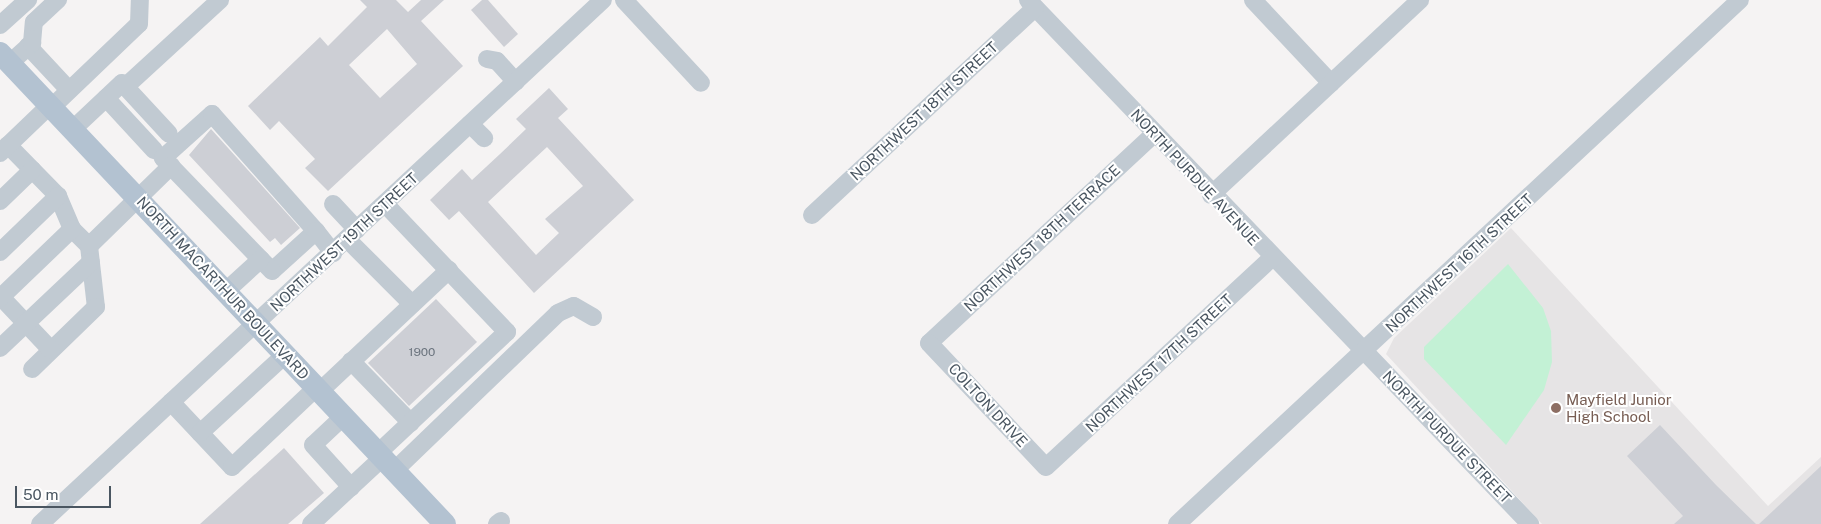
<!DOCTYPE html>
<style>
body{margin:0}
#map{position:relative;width:1821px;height:524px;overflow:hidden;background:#f5f3f3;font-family:"Public Sans",sans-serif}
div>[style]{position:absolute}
.education>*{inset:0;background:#e6e4e5}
.green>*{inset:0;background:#c3f1d5}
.building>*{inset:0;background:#cdcfd5}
.minor>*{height:18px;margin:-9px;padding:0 9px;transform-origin:9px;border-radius:9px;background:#c1cad2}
.major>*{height:22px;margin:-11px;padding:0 11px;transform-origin:11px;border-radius:11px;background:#b3c2d1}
.dots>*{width:14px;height:14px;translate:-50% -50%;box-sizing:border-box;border:2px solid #fff;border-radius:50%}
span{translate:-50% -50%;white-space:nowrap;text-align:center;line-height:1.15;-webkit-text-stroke:4px #fff;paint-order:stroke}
.number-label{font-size:12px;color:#6b747e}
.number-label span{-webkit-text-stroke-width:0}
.street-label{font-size:15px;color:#4a5661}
.education-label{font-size:15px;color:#785e54}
.left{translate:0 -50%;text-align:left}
.scale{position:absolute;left:15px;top:486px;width:96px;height:22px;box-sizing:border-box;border:2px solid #4a5661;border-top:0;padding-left:6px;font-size:15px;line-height:18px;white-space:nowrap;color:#4a5661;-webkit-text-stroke:4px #fff;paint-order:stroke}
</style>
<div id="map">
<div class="education">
<i style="clip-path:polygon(1511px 228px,1768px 506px,1821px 457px,1821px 524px,1542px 524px,1386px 354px,1394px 338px)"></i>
</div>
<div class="green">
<i style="clip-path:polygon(1508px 264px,1543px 308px,1551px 331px,1552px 362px,1544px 390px,1506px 445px,1424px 359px,1424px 347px)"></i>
</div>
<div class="building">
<i style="clip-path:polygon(evenodd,360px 0,396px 0,408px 12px,421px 0,444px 0,421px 21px,463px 66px,328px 191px,305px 168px,315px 159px,279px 121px,270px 130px,248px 106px,320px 37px,328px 46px,367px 7px,360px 0,387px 29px,417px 64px,380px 98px,349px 65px,387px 29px)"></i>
<i style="clip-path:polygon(482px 0,488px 0,518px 34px,504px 47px,471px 10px)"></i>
<i style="clip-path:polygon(evenodd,549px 88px,568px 109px,558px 118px,634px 200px,534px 293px,459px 211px,449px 220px,430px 200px,462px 169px,472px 180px,500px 154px,526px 129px,516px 119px,549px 88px,547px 147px,583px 186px,545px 219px,559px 233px,536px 255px,488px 202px,547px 147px)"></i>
<i style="clip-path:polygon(211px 129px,300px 228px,281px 245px,275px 238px,270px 242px,189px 155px)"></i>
<i style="clip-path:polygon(436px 299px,477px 342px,409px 406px,368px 363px)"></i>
<i style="clip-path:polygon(1660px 425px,1716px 485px,1756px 524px,1674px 524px,1683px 516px,1627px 456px)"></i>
<i style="clip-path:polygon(284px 448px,324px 493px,288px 524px,200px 524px)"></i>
<i style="clip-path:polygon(1821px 466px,1821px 524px,1759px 524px)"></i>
</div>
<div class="minor">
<i style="left:624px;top:0;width:113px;rotate:47.1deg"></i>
<i style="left:1028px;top:0;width:726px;rotate:46.23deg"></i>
<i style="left:1253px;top:0;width:114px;rotate:46.8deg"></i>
<i style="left:0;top:25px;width:38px;rotate:-42deg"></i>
<i style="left:28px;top:46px;width:60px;rotate:47deg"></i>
<i style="left:487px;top:59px;width:10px;rotate:11deg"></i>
<i style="left:497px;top:61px;width:28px;rotate:48deg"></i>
<i style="left:10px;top:63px;width:30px;rotate:-42deg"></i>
<i style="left:32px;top:43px;width:21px;rotate:-85deg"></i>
<i style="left:34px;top:22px;width:33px;rotate:-43deg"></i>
<i style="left:125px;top:87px;width:129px;rotate:-42.5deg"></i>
<i style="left:106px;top:98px;width:71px;rotate:47.3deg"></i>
<i style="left:52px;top:107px;width:120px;rotate:-43.7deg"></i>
<i style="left:139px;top:24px;width:24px;rotate:-88deg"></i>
<i style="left:470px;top:124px;width:20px;rotate:45deg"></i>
<i style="left:73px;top:129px;width:67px;rotate:-43.2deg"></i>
<i style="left:122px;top:83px;width:69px;rotate:47.3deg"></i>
<i style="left:1154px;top:134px;width:307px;rotate:137.1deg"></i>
<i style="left:929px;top:343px;width:170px;rotate:46.7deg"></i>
<i style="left:1046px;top:467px;width:308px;rotate:-42.8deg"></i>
<i style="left:8px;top:145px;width:71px;rotate:45.6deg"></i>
<i style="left:58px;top:196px;width:36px;rotate:67deg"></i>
<i style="left:72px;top:229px;width:24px;rotate:45deg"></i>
<i style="left:89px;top:246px;width:61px;rotate:83.5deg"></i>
<i style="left:96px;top:307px;width:89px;rotate:135.9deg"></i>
<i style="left:0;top:153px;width:69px;rotate:-43.8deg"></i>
<i style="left:1211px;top:195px;width:286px;rotate:-43deg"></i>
<i style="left:0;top:201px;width:45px;rotate:-44.1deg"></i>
<i style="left:333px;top:204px;width:35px;rotate:47deg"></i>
<i style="left:812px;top:215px;width:304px;rotate:-42.9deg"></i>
<i style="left:316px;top:231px;width:59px;rotate:137.7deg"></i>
<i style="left:272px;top:271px;width:157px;rotate:-134deg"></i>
<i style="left:163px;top:158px;width:66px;rotate:-41.9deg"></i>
<i style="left:212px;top:114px;width:157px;rotate:48.4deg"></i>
<i style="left:316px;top:231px;width:28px;rotate:52deg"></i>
<i style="left:347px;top:239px;width:92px;rotate:45deg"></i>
<i style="left:89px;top:246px;width:115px;rotate:-44.3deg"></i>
<i style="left:0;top:252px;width:81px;rotate:-44deg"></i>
<i style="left:226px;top:291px;width:47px;rotate:-42.4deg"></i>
<i style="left:0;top:296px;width:74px;rotate:46.6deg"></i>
<i style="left:0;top:298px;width:100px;rotate:-43.8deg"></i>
<i style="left:0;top:348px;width:125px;rotate:-43.4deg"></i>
<i style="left:351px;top:361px;width:86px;rotate:45.9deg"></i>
<i style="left:320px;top:391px;width:177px;rotate:-43.2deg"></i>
<i style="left:171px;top:402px;width:89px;rotate:46.8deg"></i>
<i style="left:232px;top:467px;width:117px;rotate:-43.3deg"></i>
<i style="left:344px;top:416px;width:42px;rotate:136.9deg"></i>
<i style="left:313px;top:445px;width:57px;rotate:47.9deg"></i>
<i style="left:200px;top:433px;width:117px;rotate:-42.6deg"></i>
<i style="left:378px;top:453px;width:177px;rotate:-43.2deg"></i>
<i style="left:507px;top:332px;width:177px;rotate:-133.6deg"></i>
<i style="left:395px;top:470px;width:226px;rotate:-43.9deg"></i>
<i style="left:558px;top:313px;width:17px;rotate:-24deg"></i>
<i style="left:574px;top:306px;width:22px;rotate:30deg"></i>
<i style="left:40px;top:524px;width:769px;rotate:-42.95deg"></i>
<i style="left:311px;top:524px;width:98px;rotate:-42.9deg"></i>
<i style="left:497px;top:524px;width:5px;rotate:-37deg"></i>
<i style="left:1177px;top:524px;width:769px;rotate:-42.95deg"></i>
</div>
<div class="major">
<i style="left:0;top:53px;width:648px;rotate:46.63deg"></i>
</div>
<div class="dots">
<i style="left:1556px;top:408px;background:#8d6e63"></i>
</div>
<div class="number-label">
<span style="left:422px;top:353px">1900</span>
</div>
<div class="street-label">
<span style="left:924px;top:111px;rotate:-43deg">NORTHWEST 18TH STREET</span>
<span style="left:1195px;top:177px;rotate:47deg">NORTH PURDUE AVENUE</span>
<span style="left:1042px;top:238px;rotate:-43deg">NORTHWEST 18TH TERRACE</span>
<span style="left:344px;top:242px;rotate:-43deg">NORTHWEST 19TH STREET</span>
<span style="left:1459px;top:263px;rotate:-43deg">NORTHWEST 16TH STREET</span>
<span style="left:223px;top:288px;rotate:47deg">NORTH MACARTHUR BOULEVARD</span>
<span style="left:1159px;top:363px;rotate:-43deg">NORTHWEST 17TH STREET</span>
<span style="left:988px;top:405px;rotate:47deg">COLTON DRIVE</span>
<span style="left:1447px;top:437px;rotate:46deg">NORTH PURDUE STREET</span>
</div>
<div class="education-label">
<span class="left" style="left:1566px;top:408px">Mayfield Junior<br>High School</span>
</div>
<div class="scale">50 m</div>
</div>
